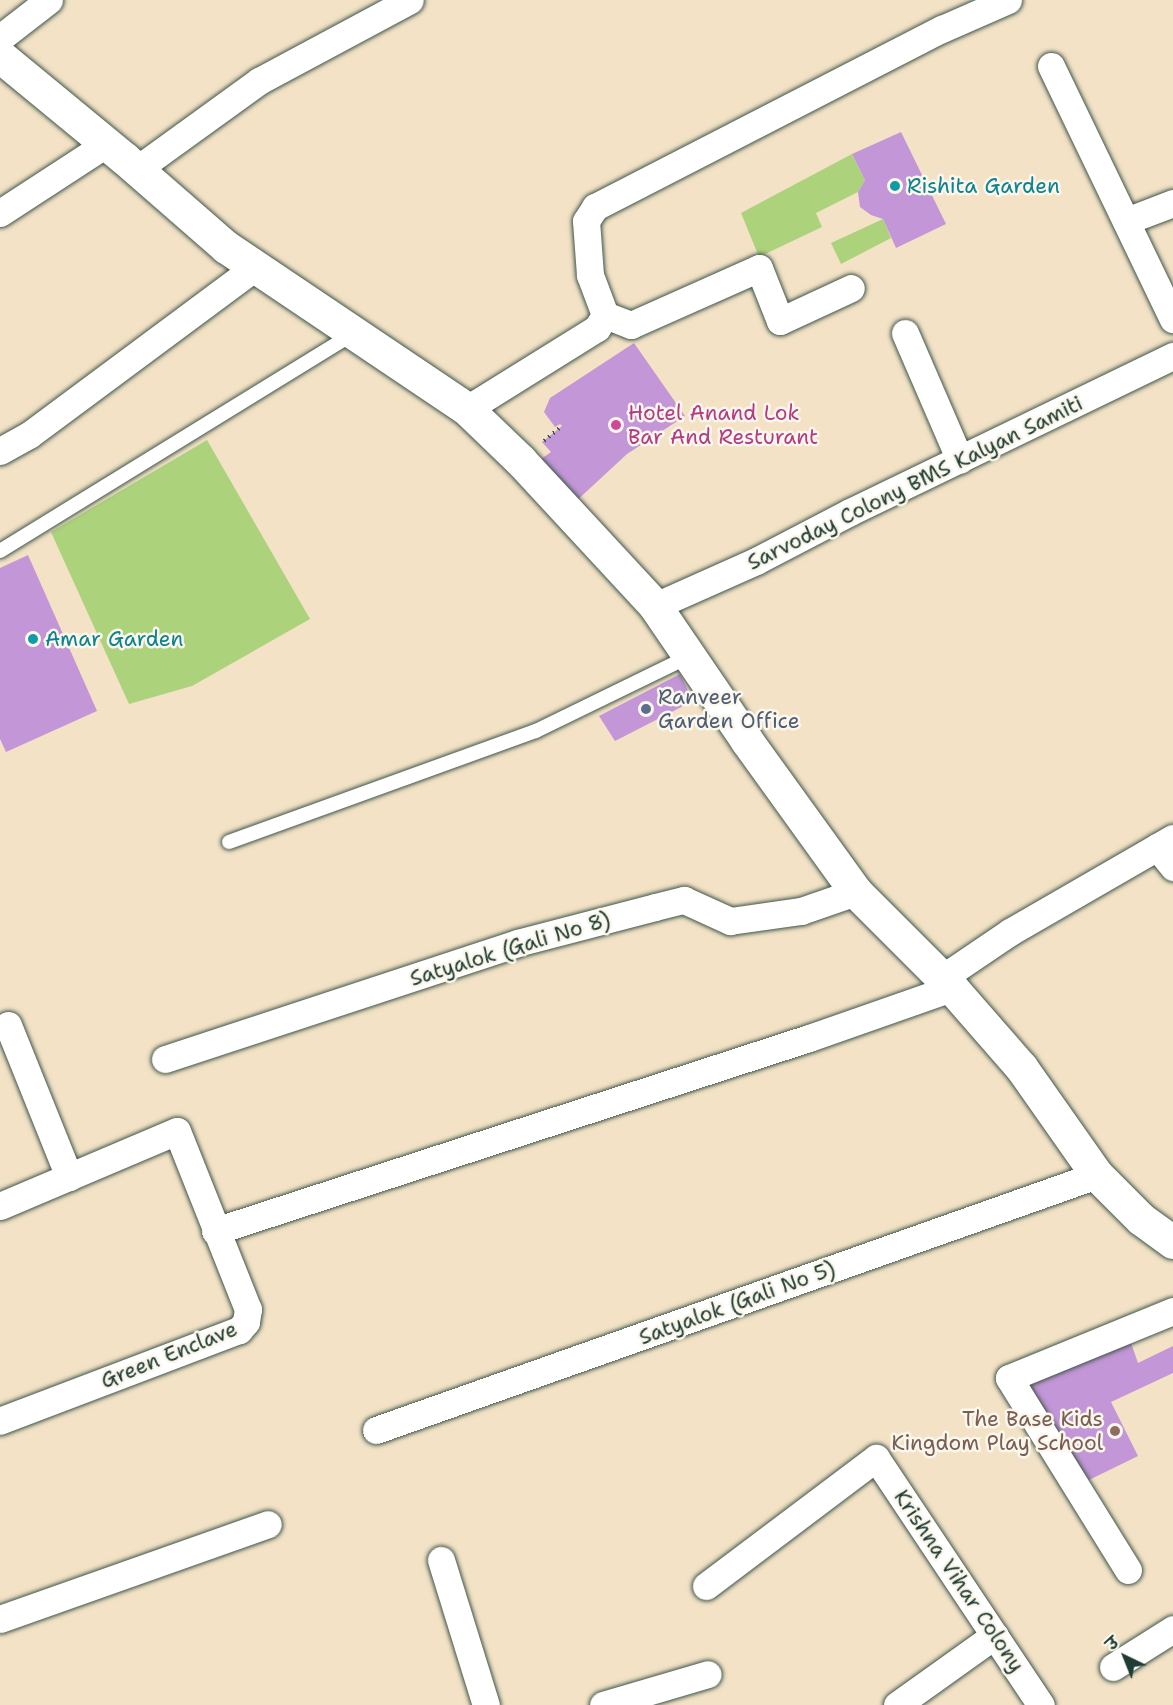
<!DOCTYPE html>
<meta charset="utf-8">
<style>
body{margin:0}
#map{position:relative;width:1173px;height:1705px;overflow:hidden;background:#f3e2c6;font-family:"Shantell Sans","Playpen Sans Deva",sans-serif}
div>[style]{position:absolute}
.green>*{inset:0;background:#acd27c}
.building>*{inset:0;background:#c396d7}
.path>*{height:4px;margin-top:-2px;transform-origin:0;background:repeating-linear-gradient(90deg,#3f564a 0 1.5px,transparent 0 6px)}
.roads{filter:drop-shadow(0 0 2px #3f564a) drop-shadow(0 0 2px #3f564a)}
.lane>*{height:14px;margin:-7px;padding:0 7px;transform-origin:7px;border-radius:7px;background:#fff}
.street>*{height:27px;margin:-13.5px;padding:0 13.5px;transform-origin:13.5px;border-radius:13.5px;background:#fff}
.secondary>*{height:33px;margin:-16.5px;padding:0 16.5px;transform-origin:16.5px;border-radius:16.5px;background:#fff}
.dots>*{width:16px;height:16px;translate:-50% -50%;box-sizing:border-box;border:3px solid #fbf7ec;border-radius:50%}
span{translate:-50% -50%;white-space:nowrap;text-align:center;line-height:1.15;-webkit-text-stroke:5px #fbf7ec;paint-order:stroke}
.culture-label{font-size:21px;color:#0d838f}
.left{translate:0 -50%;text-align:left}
.hotel-label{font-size:21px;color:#b23c85}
.street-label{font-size:21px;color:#1f3d34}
.service-label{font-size:21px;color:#4e5e75}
.education-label{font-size:21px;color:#785e54}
.right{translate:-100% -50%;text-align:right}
.north{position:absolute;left:1095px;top:1627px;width:60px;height:60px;-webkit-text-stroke:4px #fbf7ec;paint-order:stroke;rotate:317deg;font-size:16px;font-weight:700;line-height:24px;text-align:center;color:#1f3d34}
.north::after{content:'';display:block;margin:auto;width:21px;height:27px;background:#1f3d34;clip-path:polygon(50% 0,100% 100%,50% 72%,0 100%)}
</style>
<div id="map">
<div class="green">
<i style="clip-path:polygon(852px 154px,865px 180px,858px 192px,816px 213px,822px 227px,759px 257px,741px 213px)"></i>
<i style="clip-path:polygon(883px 219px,891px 238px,841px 264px,831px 243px)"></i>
<i style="clip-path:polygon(207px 440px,310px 619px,192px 686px,129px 704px,51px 532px)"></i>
</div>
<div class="building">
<i style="clip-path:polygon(901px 132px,946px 224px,896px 248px,883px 219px,871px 215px,860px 207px,858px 192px,865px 180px,852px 154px)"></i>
<i style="clip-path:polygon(634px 343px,685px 416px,627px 454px,573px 504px,537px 462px,551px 452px,542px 442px,562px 426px,560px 424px,555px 427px,544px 412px,550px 398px)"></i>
<i style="clip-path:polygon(28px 555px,97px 711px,6px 752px,0 739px,0 568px)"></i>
<i style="clip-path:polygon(680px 674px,693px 701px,615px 741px,599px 716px)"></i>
<i style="clip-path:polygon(1130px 1340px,1138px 1363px,1173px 1346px,1173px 1373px,1111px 1402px,1138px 1456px,1089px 1480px,1025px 1381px)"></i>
</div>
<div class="path">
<i style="left:544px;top:441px;width:23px;rotate:-40deg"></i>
</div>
<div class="roads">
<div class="lane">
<i style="left:0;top:551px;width:414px;rotate:-31.6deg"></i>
<i style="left:229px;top:842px;width:326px;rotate:-19.9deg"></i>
<i style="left:536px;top:731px;width:169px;rotate:-26deg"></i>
</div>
<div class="street">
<i style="left:0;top:38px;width:62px;rotate:-37.8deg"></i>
<i style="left:1051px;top:66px;width:281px;rotate:64.3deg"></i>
<i style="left:136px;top:170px;width:152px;rotate:-35.9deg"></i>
<i style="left:259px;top:81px;width:171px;rotate:-28.2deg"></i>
<i style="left:0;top:213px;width:126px;rotate:-33.1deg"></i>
<i style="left:1126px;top:221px;width:50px;rotate:-21deg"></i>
<i style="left:605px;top:315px;width:28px;rotate:21deg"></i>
<i style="left:631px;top:325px;width:140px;rotate:-24deg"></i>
<i style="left:759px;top:268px;width:57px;rotate:68.4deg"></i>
<i style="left:780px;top:321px;width:78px;rotate:-24.9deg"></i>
<i style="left:905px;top:333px;width:138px;rotate:66.6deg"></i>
<i style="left:467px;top:409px;width:153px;rotate:-31.9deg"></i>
<i style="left:597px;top:328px;width:15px;rotate:-58deg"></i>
<i style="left:605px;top:315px;width:43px;rotate:-110.6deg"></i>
<i style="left:590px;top:275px;width:54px;rotate:-94.2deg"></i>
<i style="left:586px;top:221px;width:17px;rotate:-57deg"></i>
<i style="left:595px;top:207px;width:390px;rotate:-27.2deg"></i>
<i style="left:942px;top:29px;width:72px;rotate:-23.7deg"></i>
<i style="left:0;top:451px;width:33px;rotate:-29deg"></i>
<i style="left:29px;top:435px;width:282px;rotate:-36.6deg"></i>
<i style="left:655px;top:606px;width:111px;rotate:-24deg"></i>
<i style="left:756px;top:561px;width:106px;rotate:-27.5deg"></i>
<i style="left:850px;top:512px;width:359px;rotate:-25.8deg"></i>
<i style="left:1157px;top:847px;width:26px;rotate:51deg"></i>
<i style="left:942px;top:978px;width:82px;rotate:-34.1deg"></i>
<i style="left:1010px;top:932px;width:188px;rotate:-30deg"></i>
<i style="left:8px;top:1025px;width:164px;rotate:68.1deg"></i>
<i style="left:165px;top:1059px;width:371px;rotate:-18.2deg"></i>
<i style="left:517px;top:943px;width:143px;rotate:-14.6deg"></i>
<i style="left:655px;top:907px;width:30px;rotate:-14deg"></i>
<i style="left:684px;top:900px;width:51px;rotate:24.5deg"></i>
<i style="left:730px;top:921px;width:72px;rotate:-8deg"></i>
<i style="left:801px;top:911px;width:58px;rotate:-19.1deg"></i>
<i style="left:0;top:1206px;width:192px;rotate:-23deg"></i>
<i style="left:177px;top:1131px;width:192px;rotate:68.3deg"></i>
<i style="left:248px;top:1309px;width:13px;rotate:99deg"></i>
<i style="left:246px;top:1322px;width:11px;rotate:131deg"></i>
<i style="left:239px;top:1330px;width:256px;rotate:159.2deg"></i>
<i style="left:215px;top:1231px;width:625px;rotate:-18deg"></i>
<i style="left:809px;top:1038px;width:151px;rotate:-19.3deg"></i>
<i style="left:376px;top:1430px;width:765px;rotate:-19.48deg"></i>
<i style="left:441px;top:1560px;width:152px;rotate:72.8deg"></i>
<i style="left:1128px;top:1570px;width:226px;rotate:-121.8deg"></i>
<i style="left:1009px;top:1378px;width:177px;rotate:-22.2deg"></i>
<i style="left:706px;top:1586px;width:213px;rotate:-37deg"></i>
<i style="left:876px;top:1458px;width:297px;rotate:56.3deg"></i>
<i style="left:0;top:1619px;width:284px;rotate:-19.5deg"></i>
<i style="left:1113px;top:1667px;width:71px;rotate:-32.3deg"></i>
<i style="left:603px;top:1705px;width:109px;rotate:-16.4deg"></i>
<i style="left:897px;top:1705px;width:120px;rotate:-35.5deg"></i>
</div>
<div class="secondary">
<i style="left:0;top:56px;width:162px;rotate:39.5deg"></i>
<i style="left:125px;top:159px;width:134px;rotate:41.1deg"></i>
<i style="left:226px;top:247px;width:290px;rotate:33.9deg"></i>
<i style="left:467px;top:409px;width:74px;rotate:43.9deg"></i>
<i style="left:520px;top:460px;width:199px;rotate:47.2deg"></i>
<i style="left:655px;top:606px;width:163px;rotate:55.7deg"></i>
<i style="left:747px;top:741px;width:186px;rotate:54.2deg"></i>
<i style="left:856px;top:892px;width:136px;rotate:45deg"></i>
<i style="left:952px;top:988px;width:105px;rotate:48.9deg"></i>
<i style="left:1021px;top:1067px;width:132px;rotate:54.9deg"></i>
<i style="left:1097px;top:1175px;width:62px;rotate:45deg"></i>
<i style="left:1141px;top:1219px;width:39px;rotate:36deg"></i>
</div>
</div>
<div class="dots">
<i style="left:895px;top:186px;background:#0f9aa8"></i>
<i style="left:616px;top:425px;background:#d1479c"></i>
<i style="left:33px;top:639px;background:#0f9aa8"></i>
<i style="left:646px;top:709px;background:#5c6f8a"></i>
<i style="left:1115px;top:1431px;background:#8d6e63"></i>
</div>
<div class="culture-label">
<span class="left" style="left:907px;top:186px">Rishita Garden</span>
<span class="left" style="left:45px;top:639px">Amar Garden</span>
</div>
<div class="hotel-label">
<span class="left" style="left:628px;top:425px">Hotel Anand Lok<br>Bar And Resturant</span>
</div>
<div class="street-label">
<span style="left:915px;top:483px;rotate:-26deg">Sarvoday Colony BMS Kalyan Samiti</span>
<span style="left:510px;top:949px;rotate:-17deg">Satyalok (Gali No 8)</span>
<span style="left:737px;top:1303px;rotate:-20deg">Satyalok (Gali No 5)</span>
<span style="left:169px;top:1355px;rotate:-22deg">Green Enclave</span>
<span style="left:959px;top:1581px;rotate:56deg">Krishna Vihar Colony</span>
</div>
<div class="service-label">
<span class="left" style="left:658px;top:709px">Ranveer<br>Garden Office</span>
</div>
<div class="education-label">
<span class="right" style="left:1103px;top:1431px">The Base Kids<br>Kingdom Play School</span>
</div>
<div class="north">उ</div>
</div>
